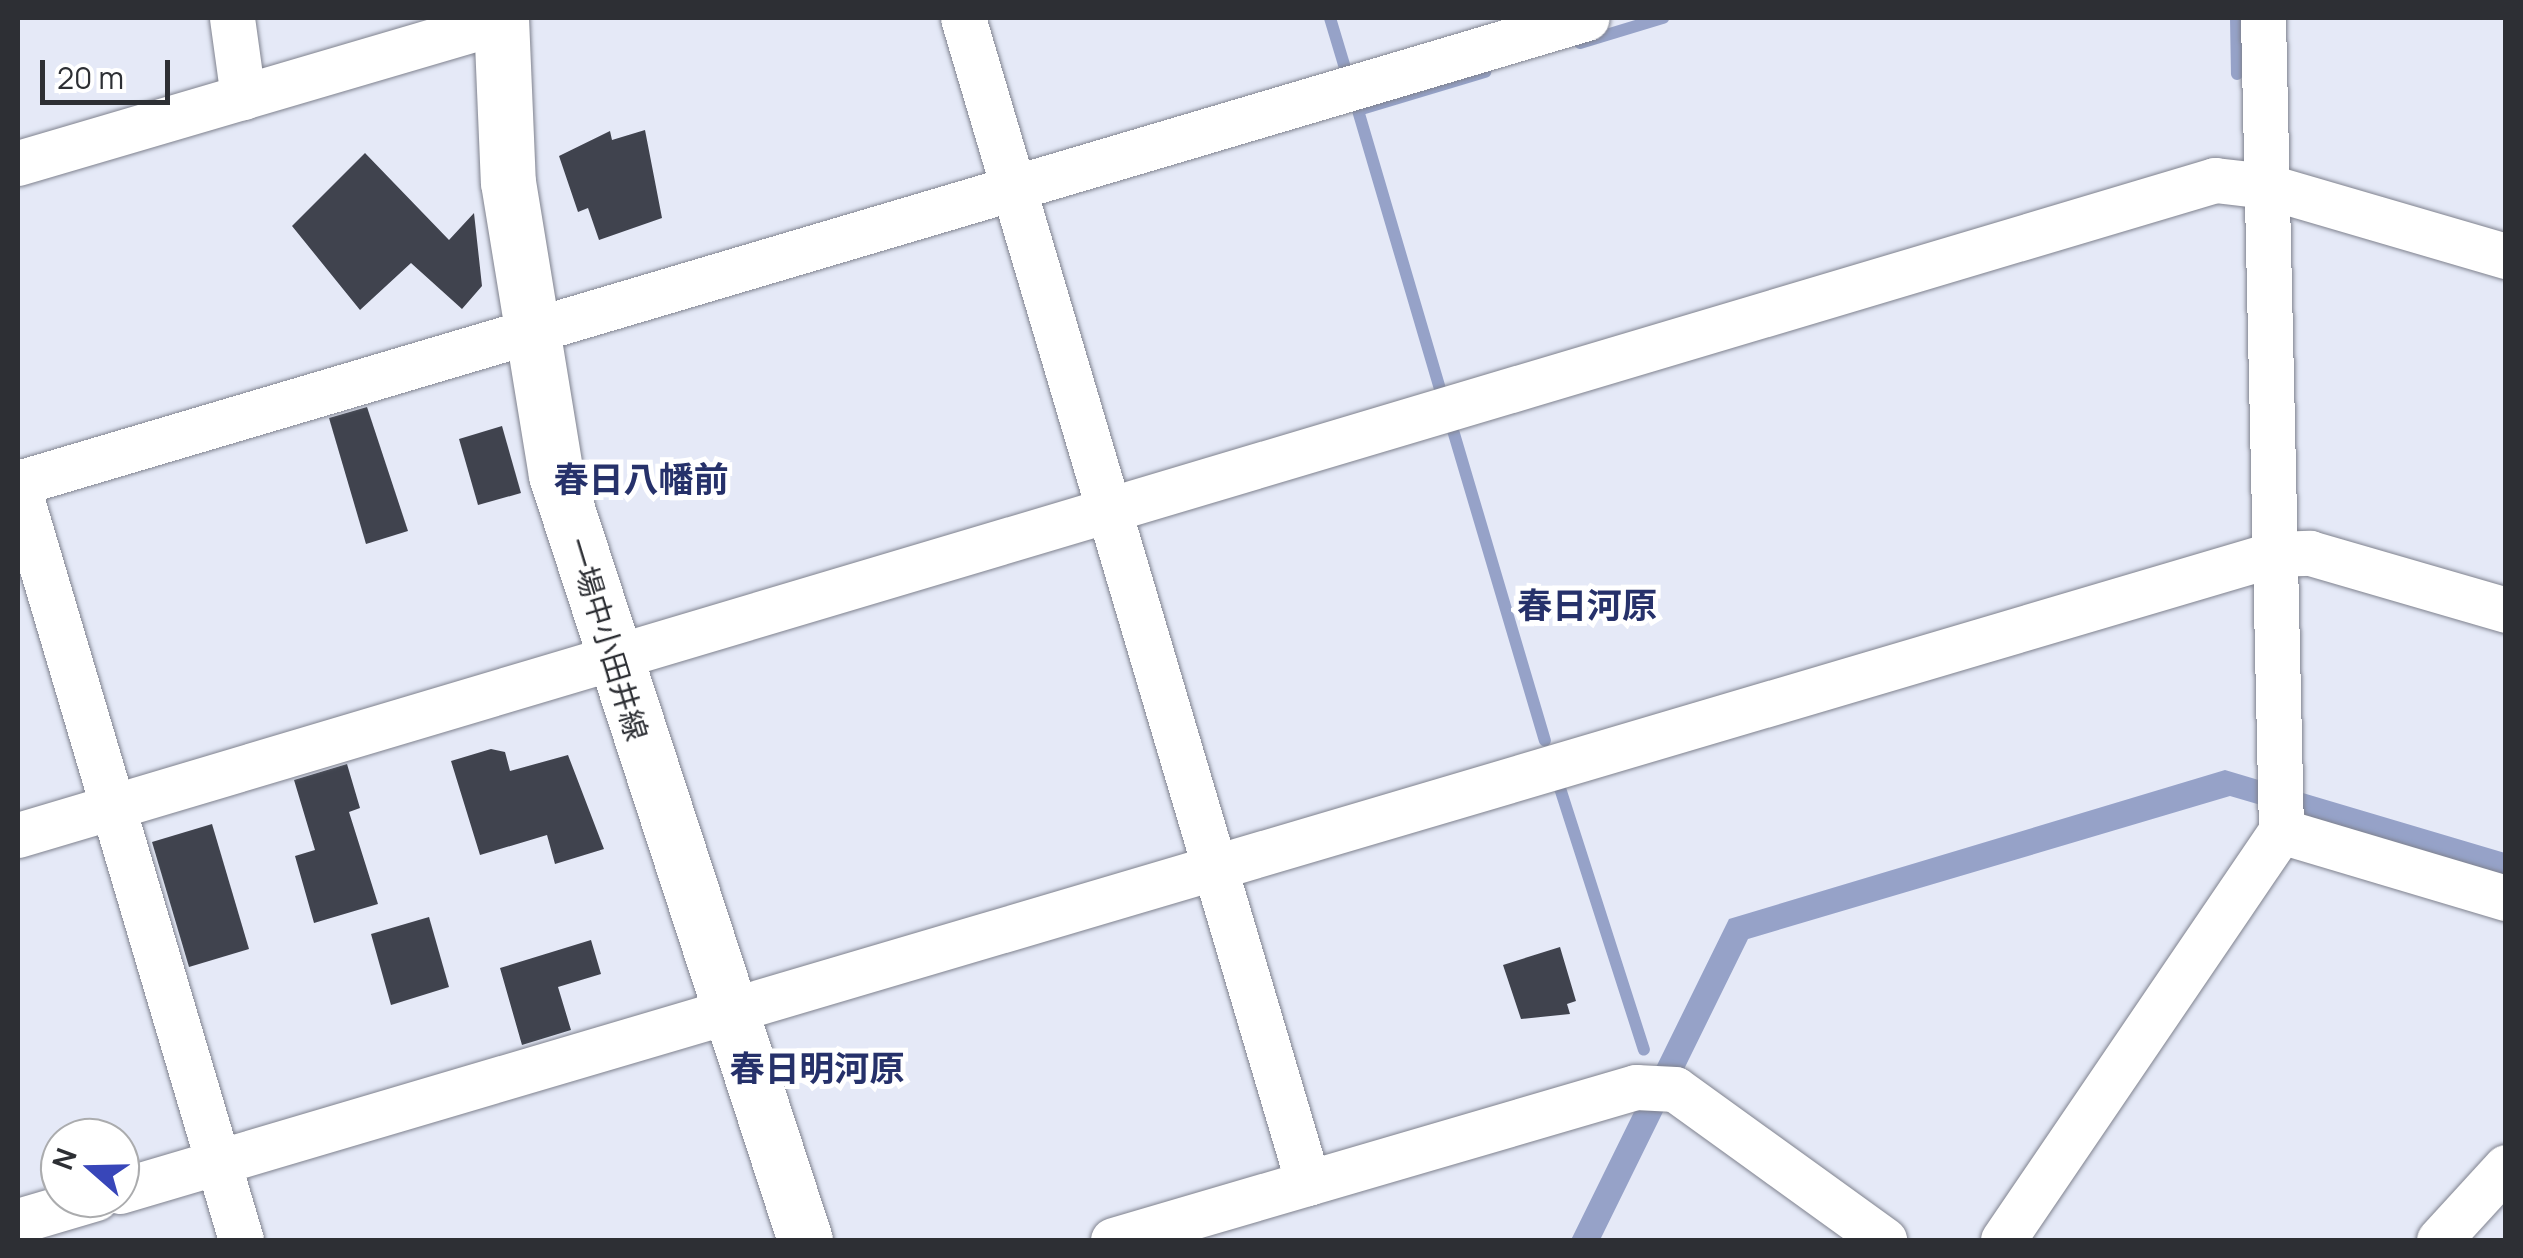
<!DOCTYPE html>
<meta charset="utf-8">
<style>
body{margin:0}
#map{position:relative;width:2523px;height:1258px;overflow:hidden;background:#e5e9f7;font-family:Manrope,"Noto Sans JP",sans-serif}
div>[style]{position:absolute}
.water>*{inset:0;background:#96a2c8}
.stream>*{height:12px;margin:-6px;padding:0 6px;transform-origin:6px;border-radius:6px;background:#96a2c8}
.building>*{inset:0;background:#40434e}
.roads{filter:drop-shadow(0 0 2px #7f828e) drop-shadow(0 0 2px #7f828e)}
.street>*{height:45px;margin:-22.5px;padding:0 22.5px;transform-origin:22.5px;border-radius:22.5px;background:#fff}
.secondary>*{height:55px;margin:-27.5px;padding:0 27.5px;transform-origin:27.5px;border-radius:27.5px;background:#fff}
span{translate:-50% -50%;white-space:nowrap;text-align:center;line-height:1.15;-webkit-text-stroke:10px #fff;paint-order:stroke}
.street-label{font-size:30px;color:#2d2f34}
.quarter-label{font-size:35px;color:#26316a;font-weight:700}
.frame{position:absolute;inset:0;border:20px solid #2d2f34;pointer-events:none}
.north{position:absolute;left:40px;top:1118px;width:100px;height:100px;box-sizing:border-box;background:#fff;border:2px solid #abacae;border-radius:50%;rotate:290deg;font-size:28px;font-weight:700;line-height:40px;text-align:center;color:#2d2f34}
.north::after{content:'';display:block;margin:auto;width:35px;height:45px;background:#3846b9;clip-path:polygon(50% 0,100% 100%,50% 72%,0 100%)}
.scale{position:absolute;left:40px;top:60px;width:130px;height:45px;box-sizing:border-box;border:5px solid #2d2f34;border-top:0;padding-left:12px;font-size:30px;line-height:35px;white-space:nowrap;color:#2d2f34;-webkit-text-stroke:8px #fff;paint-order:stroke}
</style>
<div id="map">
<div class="water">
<i style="clip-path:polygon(2225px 770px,2505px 853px,2505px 877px,2230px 796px,1748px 939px,1600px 1240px,1571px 1240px,1729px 919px)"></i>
</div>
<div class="stream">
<i style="left:1330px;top:18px;width:52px;rotate:73.3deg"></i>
<i style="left:2236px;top:18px;width:56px;rotate:89deg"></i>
<i style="left:1580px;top:43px;width:87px;rotate:-16.8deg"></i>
<i style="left:1357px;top:107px;width:297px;rotate:73.6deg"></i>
<i style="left:1358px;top:110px;width:133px;rotate:-16.7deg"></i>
<i style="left:1452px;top:427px;width:327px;rotate:73.5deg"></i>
<i style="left:1558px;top:782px;width:281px;rotate:72.2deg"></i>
</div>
<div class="building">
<i style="clip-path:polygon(645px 130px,662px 218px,599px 240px,588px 208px,578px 212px,559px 156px,610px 131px,612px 140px)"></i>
<i style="clip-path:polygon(365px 153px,449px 240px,474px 213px,482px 286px,462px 309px,411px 263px,360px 310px,292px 226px)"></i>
<i style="clip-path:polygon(367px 407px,408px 531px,366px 544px,329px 418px)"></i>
<i style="clip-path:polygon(502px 426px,521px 493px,478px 505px,459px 439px)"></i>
<i style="clip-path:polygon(491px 749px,505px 752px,510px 771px,568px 755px,604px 849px,555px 864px,547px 835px,480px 855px,451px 761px)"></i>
<i style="clip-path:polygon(347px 764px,360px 808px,349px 812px,378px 904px,314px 923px,295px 856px,315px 850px,294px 780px)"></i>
<i style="clip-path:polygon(212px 824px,249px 949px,189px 967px,152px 842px)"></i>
<i style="clip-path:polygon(429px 917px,449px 987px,391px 1005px,371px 934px)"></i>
<i style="clip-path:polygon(591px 940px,601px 974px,558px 987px,571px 1030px,522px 1045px,500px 968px)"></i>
<i style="clip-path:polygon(1560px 947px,1576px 1001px,1567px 1004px,1570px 1014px,1521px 1019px,1503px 965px)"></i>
</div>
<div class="roads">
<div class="street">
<i style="left:232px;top:18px;width:80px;rotate:82.1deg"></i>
<i style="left:963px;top:18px;width:1215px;rotate:73.5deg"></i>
<i style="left:18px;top:163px;width:503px;rotate:-16.38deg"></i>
<i style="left:18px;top:483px;width:1636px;rotate:-16.51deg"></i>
<i style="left:18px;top:487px;width:785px;rotate:73.5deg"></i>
<i style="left:2281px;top:831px;width:235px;rotate:16.6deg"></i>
<i style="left:18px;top:835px;width:2293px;rotate:-16.6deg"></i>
<i style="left:2215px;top:180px;width:51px;rotate:6.7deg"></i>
<i style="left:2266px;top:186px;width:250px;rotate:16.3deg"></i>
<i style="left:120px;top:1191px;width:2247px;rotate:-16.47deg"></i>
<i style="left:2275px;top:554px;width:35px;rotate:-2deg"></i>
<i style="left:2310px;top:553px;width:204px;rotate:16.2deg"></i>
<i style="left:18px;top:1221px;width:81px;rotate:-16.4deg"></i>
<i style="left:1113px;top:1240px;width:545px;rotate:-16.31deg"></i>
<i style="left:1636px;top:1087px;width:39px;rotate:3deg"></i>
<i style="left:1675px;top:1089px;width:258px;rotate:35.8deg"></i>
<i style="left:2003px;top:1240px;width:495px;rotate:-55.8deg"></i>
<i style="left:2281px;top:831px;width:813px;rotate:-91.27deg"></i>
<i style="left:2439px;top:1240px;width:99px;rotate:-47.5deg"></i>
</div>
<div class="secondary">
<i style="left:501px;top:18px;width:164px;rotate:87.6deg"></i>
<i style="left:508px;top:182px;width:297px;rotate:80.7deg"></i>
<i style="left:556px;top:475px;width:805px;rotate:71.97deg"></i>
</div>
</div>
<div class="street-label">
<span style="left:607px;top:639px;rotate:73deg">一場中小田井線</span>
</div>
<div class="quarter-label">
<span style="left:641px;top:479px">春日八幡前</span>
<span style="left:1587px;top:605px">春日河原</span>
<span style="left:817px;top:1068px">春日明河原</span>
</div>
<div class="frame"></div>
<div class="north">N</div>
<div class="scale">20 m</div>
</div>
